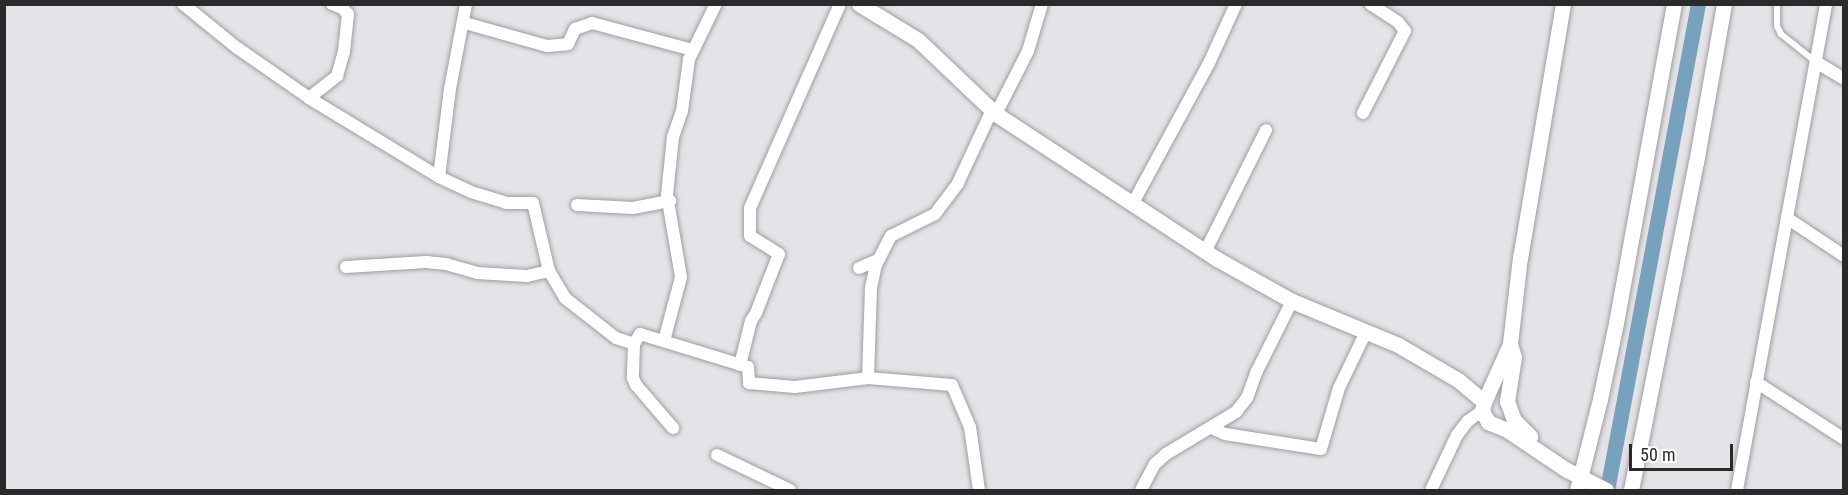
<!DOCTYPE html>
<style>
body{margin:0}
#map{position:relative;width:1848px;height:495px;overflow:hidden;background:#e3e3e8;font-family:"Roboto Condensed",sans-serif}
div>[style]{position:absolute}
.canal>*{height:15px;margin:-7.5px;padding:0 7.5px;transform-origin:7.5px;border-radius:7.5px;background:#77a1bc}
.roads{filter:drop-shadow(0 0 2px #9e9ea2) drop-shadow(0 0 2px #9e9ea2)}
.service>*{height:6px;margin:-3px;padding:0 3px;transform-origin:3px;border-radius:3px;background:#fff}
.minor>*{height:12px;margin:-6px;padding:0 6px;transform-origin:6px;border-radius:6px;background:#fff}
.tertiary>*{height:15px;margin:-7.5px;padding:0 7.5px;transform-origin:7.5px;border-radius:7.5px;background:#fff}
span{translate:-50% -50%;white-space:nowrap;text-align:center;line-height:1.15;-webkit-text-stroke:4.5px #fff;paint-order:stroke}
.frame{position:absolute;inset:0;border:6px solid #2a2a2b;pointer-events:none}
.scale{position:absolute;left:1629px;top:444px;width:104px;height:27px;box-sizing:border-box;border:3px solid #2a2a2b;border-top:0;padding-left:8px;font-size:18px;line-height:21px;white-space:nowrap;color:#2a2a2b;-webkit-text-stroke:4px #fff;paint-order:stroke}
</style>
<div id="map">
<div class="canal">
<i style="left:1607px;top:490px;width:494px;rotate:-79.4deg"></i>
</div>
<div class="roads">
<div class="service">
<i style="left:1777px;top:4px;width:22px;rotate:90deg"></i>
<i style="left:1777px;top:26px;width:9px;rotate:63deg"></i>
<i style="left:1781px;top:34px;width:45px;rotate:38.7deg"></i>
</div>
<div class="minor">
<i style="left:183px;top:4px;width:68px;rotate:39.1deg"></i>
<i style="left:236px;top:47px;width:89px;rotate:34.9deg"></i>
<i style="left:309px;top:98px;width:36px;rotate:-38deg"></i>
<i style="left:337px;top:76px;width:25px;rotate:-74deg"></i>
<i style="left:344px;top:52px;width:38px;rotate:-84deg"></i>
<i style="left:348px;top:14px;width:8px;rotate:-135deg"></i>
<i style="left:342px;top:8px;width:11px;rotate:-158deg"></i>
<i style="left:465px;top:23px;width:85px;rotate:15.7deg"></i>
<i style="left:547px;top:46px;width:21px;rotate:-5deg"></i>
<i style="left:568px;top:44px;width:17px;rotate:-65deg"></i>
<i style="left:575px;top:29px;width:18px;rotate:-19deg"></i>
<i style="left:592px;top:23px;width:105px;rotate:15deg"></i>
<i style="left:1816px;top:62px;width:33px;rotate:31deg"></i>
<i style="left:309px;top:98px;width:152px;rotate:31.3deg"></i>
<i style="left:439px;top:177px;width:35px;rotate:25deg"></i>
<i style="left:471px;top:192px;width:37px;rotate:17deg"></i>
<i style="left:506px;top:203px;width:27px"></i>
<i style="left:533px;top:203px;width:70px;rotate:76.8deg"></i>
<i style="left:549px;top:271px;width:31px;rotate:59deg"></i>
<i style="left:565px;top:298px;width:65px;rotate:38.1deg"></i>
<i style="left:616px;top:338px;width:19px;rotate:18deg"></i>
<i style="left:634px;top:344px;width:12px;rotate:-59deg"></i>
<i style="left:640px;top:334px;width:113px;rotate:17deg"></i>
<i style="left:748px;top:367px;width:16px;rotate:86deg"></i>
<i style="left:749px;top:383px;width:46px;rotate:5deg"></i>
<i style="left:795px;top:387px;width:74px;rotate:-7deg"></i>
<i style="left:868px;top:378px;width:84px;rotate:4.8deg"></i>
<i style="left:952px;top:385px;width:46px;rotate:66.8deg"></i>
<i style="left:970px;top:427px;width:64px;rotate:81.9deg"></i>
<i style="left:1363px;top:113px;width:92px;rotate:-62.9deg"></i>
<i style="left:1405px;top:31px;width:11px;rotate:-128deg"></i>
<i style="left:1398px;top:22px;width:33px;rotate:-147deg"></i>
<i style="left:996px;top:114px;width:71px;rotate:-63.1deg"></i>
<i style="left:1028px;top:51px;width:49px;rotate:-73.4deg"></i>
<i style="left:439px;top:177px;width:89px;rotate:-82.9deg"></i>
<i style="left:450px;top:89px;width:86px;rotate:-79.3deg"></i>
<i style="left:1133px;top:203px;width:159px;rotate:-61.5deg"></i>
<i style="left:1209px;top:63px;width:65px;rotate:-65.4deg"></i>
<i style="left:577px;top:205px;width:56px;rotate:3.1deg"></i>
<i style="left:633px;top:208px;width:38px;rotate:-11deg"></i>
<i style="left:1787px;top:218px;width:69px;rotate:33.7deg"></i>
<i style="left:1206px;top:250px;width:134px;rotate:-63.4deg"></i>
<i style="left:346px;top:267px;width:80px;rotate:-3.6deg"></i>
<i style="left:426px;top:262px;width:20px;rotate:6deg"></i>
<i style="left:446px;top:264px;width:32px;rotate:16deg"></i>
<i style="left:477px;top:273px;width:50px;rotate:3.4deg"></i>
<i style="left:527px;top:276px;width:23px;rotate:-13deg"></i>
<i style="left:859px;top:268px;width:21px;rotate:-23deg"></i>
<i style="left:664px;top:341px;width:66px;rotate:-75.1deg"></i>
<i style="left:681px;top:277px;width:83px;rotate:-99.7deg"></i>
<i style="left:667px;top:195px;width:58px;rotate:-84.1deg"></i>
<i style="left:673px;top:137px;width:28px;rotate:-71deg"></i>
<i style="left:682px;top:111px;width:52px;rotate:-82.3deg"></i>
<i style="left:689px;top:59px;width:61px;rotate:-63.9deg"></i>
<i style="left:634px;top:344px;width:34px;rotate:92deg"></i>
<i style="left:633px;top:378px;width:8px;rotate:67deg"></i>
<i style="left:636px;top:385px;width:57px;rotate:49.3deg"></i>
<i style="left:740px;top:365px;width:45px;rotate:-76deg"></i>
<i style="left:751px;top:321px;width:9px;rotate:-58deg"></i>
<i style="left:756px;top:313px;width:63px;rotate:-68.7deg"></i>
<i style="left:779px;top:254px;width:34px;rotate:-148deg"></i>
<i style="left:750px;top:236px;width:28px;rotate:-90deg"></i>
<i style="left:750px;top:208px;width:223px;rotate:-66.2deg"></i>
<i style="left:868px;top:378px;width:90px;rotate:-88.1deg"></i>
<i style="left:871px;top:288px;width:24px;rotate:-78deg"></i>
<i style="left:876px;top:265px;width:33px;rotate:-63deg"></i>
<i style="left:891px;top:236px;width:49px;rotate:-26.6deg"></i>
<i style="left:935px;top:214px;width:39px;rotate:-53deg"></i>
<i style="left:958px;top:183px;width:81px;rotate:-65deg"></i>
<i style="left:1756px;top:382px;width:105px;rotate:32.9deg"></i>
<i style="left:1212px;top:428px;width:14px;rotate:25deg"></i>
<i style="left:1225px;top:434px;width:97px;rotate:8.9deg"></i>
<i style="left:1321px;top:449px;width:64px;rotate:-73.6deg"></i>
<i style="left:1339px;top:388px;width:62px;rotate:-64.3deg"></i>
<i style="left:717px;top:455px;width:81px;rotate:25.6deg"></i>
<i style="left:1141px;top:490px;width:30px;rotate:-62deg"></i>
<i style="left:1155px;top:464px;width:15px;rotate:-42deg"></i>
<i style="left:1166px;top:454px;width:82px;rotate:-31deg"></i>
<i style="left:1236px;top:412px;width:18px;rotate:-52deg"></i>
<i style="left:1247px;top:398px;width:29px;rotate:-70deg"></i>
<i style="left:1257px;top:371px;width:78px;rotate:-63.4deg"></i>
<i style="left:1431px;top:490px;width:61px;rotate:-64.7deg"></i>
<i style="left:1457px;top:435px;width:18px;rotate:-52deg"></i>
<i style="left:1468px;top:421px;width:17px;rotate:-36deg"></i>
<i style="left:1737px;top:490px;width:494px;rotate:-79.6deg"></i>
</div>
<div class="tertiary">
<i style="left:859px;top:4px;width:69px;rotate:31.4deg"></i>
<i style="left:918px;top:40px;width:108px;rotate:43.5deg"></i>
<i style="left:996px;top:114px;width:264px;rotate:33.3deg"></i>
<i style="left:1217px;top:259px;width:86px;rotate:29.2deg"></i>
<i style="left:1292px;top:301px;width:115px;rotate:22.5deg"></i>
<i style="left:1398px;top:345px;width:69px;rotate:30.3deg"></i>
<i style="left:1458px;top:380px;width:34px;rotate:40deg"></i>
<i style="left:1563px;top:4px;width:257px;rotate:99.6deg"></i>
<i style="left:1520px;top:257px;width:88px;rotate:96.6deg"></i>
<i style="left:1510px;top:344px;width:64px;rotate:114.1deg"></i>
<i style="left:1484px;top:402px;width:9px;rotate:103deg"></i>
<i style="left:1482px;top:411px;width:13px;rotate:61deg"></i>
<i style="left:1488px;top:422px;width:21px;rotate:23deg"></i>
<i style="left:1507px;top:430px;width:70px;rotate:33.9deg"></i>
<i style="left:1565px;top:469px;width:46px;rotate:27.1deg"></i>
<i style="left:1510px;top:344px;width:14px;rotate:73deg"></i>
<i style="left:1514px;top:357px;width:45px;rotate:99deg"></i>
<i style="left:1507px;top:401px;width:20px;rotate:70deg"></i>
<i style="left:1514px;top:420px;width:23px;rotate:45deg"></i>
<i style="left:1577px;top:490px;width:94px;rotate:-75.8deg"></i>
<i style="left:1600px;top:399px;width:78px;rotate:-78.1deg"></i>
<i style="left:1616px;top:323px;width:324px;rotate:-79.7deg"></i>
<i style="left:1631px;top:490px;width:333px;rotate:-78.8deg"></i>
<i style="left:1696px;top:163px;width:161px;rotate:-80deg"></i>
</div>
</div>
<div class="frame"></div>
<div class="scale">50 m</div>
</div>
